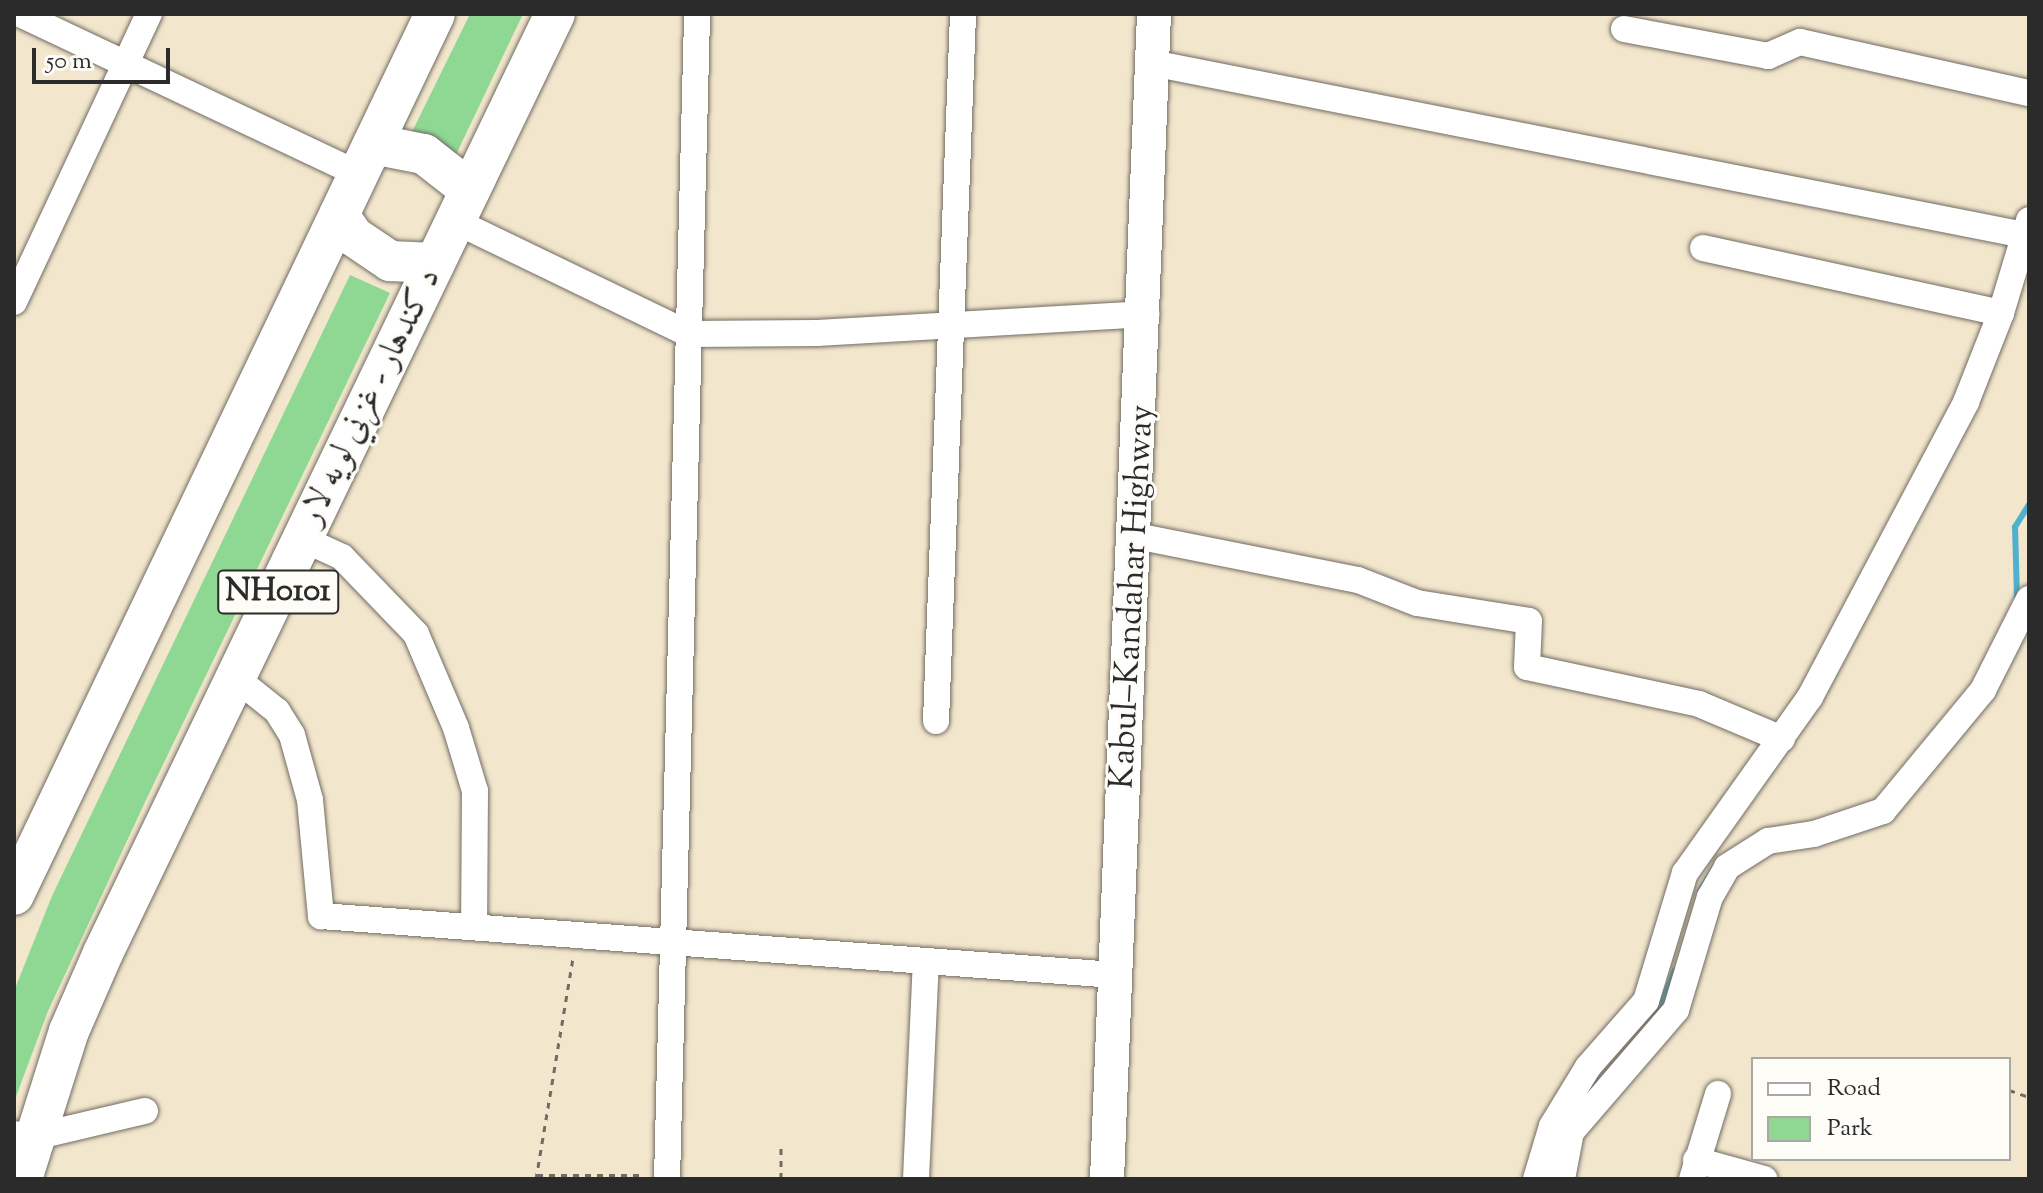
<!DOCTYPE html>
<meta charset="utf-8">
<style>
body{margin:0}
#map{position:relative;width:2043px;height:1193px;overflow:hidden;background:#f2e6cc;font-family:"Sorts Mill Goudy",Amiri,serif}
div>[style]{position:absolute}
.green>*{inset:0;background:#8ed894}
.stream>*{height:6px;margin:-3px;padding:0 3px;transform-origin:3px;border-radius:3px;background:#4fb1cd}
.path>*{height:3px;margin-top:-1.5px;transform-origin:0;background:repeating-linear-gradient(90deg,#716c63 0 6px,transparent 0 12px)}
.roads{filter:drop-shadow(0 0 2px #716c63) drop-shadow(0 0 2px #716c63)}
.minor>*{height:26px;margin:-13px;padding:0 13px;transform-origin:13px;border-radius:13px;background:#fff}
.major>*{height:34px;margin:-17px;padding:0 17px;transform-origin:17px;border-radius:17px;background:#fff}
.highway>*{height:40px;margin:-20px;padding:0 20px;transform-origin:20px;border-radius:20px;background:#fff}
span{translate:-50% -50%;white-space:nowrap;text-align:center;line-height:1.15;-webkit-text-stroke:6px #fdfcf7;paint-order:stroke}
.shield-label span{padding:2px 6px;background:#fdfcf7;border:2px solid;border-radius:6px;-webkit-text-stroke-width:0}
.shield-label{font-size:32px;color:#2b2b2b;font-weight:700}
.street-label{font-size:34px;color:#2b2b2b}
.frame{position:absolute;inset:0;border:16px solid #2b2b2b;pointer-events:none}
.legend{position:absolute;left:1751px;top:1057px;width:260px;height:104px;box-sizing:border-box;background:#fdfcf7;border:2px solid #a9a8a5;margin:0;padding:10px 14px;list-style:none;font-size:24px;color:#2b2b2b}
.legend li{display:flex;align-items:center;gap:16px;height:40px}
.legend b{width:40px;border:2px solid #a9a8a5}
.scale{position:absolute;left:32px;top:48px;width:138px;height:36px;box-sizing:border-box;border:4px solid #2b2b2b;border-top:0;padding-left:10px;font-size:24px;line-height:28px;white-space:nowrap;color:#2b2b2b;-webkit-text-stroke:6px #fdfcf7;paint-order:stroke}
</style>
<div id="map">
<div class="green">
<i style="clip-path:polygon(470px 14px,523px 14px,452px 163px,407px 142px)"></i>
<i style="clip-path:polygon(350px 275px,390px 293px,145px 802px,48px 1011px,14px 1102px,14px 991px,52px 896px)"></i>
</div>
<div class="stream">
<i style="left:2017px;top:598px;width:71px;rotate:-91.6deg"></i>
<i style="left:2015px;top:527px;width:26px;rotate:-58deg"></i>
<i style="left:1700px;top:891px;width:28px;rotate:-58deg"></i>
<i style="left:1657px;top:1015px;width:48px;rotate:-68.2deg"></i>
</div>
<div class="path">
<i style="left:2009px;top:1090px;width:21px;rotate:19deg"></i>
<i style="left:537px;top:1175px;width:108px"></i>
<i style="left:536px;top:1179px;width:224px;rotate:-80.5deg"></i>
<i style="left:781px;top:1179px;width:36px;rotate:-90deg"></i>
</div>
<div class="roads">
<div class="minor">
<i style="left:20px;top:14px;width:375px;rotate:25.3deg"></i>
<i style="left:1624px;top:29px;width:147px;rotate:10.6deg"></i>
<i style="left:1768px;top:56px;width:35px;rotate:-24deg"></i>
<i style="left:1800px;top:42px;width:235px;rotate:12.6deg"></i>
<i style="left:1152px;top:63px;width:889px;rotate:11.16deg"></i>
<i style="left:455px;top:221px;width:260px;rotate:25.8deg"></i>
<i style="left:689px;top:334px;width:128px;rotate:-0.4deg"></i>
<i style="left:817px;top:333px;width:330px;rotate:-3.3deg"></i>
<i style="left:1703px;top:248px;width:305px;rotate:12.3deg"></i>
<i style="left:14px;top:302px;width:318px;rotate:-64.9deg"></i>
<i style="left:1136px;top:536px;width:226px;rotate:11.2deg"></i>
<i style="left:1358px;top:580px;width:63px;rotate:21.3deg"></i>
<i style="left:1417px;top:603px;width:113px;rotate:9.1deg"></i>
<i style="left:1529px;top:621px;width:46px;rotate:92.5deg"></i>
<i style="left:1527px;top:667px;width:176px;rotate:12.1deg"></i>
<i style="left:1699px;top:704px;width:90px;rotate:22.9deg"></i>
<i style="left:303px;top:539px;width:43px;rotate:24.8deg"></i>
<i style="left:342px;top:557px;width:107px;rotate:46.1deg"></i>
<i style="left:416px;top:634px;width:102px;rotate:66.9deg"></i>
<i style="left:456px;top:728px;width:66px;rotate:73.2deg"></i>
<i style="left:475px;top:791px;width:136px;rotate:90.4deg"></i>
<i style="left:237px;top:679px;width:51px;rotate:38.7deg"></i>
<i style="left:277px;top:711px;width:28px;rotate:58deg"></i>
<i style="left:292px;top:735px;width:67px;rotate:74.5deg"></i>
<i style="left:310px;top:800px;width:117px;rotate:84.6deg"></i>
<i style="left:321px;top:916px;width:796px;rotate:4.25deg"></i>
<i style="left:936px;top:721px;width:708px;rotate:-87.81deg"></i>
<i style="left:14px;top:1134px;width:20px;rotate:9deg"></i>
<i style="left:34px;top:1137px;width:114px;rotate:-13.2deg"></i>
<i style="left:1696px;top:1160px;width:71px;rotate:15.6deg"></i>
<i style="left:667px;top:1179px;width:1165px;rotate:-88.52deg"></i>
<i style="left:916px;top:1179px;width:218px;rotate:-87.4deg"></i>
<i style="left:1536px;top:1179px;width:55px;rotate:-73.2deg"></i>
<i style="left:1552px;top:1126px;width:69px;rotate:-58.6deg"></i>
<i style="left:1588px;top:1067px;width:88px;rotate:-48.7deg"></i>
<i style="left:1646px;top:1001px;width:134px;rotate:-73.1deg"></i>
<i style="left:1685px;top:873px;width:216px;rotate:-54.6deg"></i>
<i style="left:1810px;top:697px;width:334px;rotate:-62.1deg"></i>
<i style="left:1966px;top:402px;width:96px;rotate:-68.5deg"></i>
<i style="left:2001px;top:313px;width:97px;rotate:-73.2deg"></i>
<i style="left:1562px;top:1179px;width:48px;rotate:-79.2deg"></i>
<i style="left:1571px;top:1132px;width:161px;rotate:-49.3deg"></i>
<i style="left:1676px;top:1010px;width:118px;rotate:-73.3deg"></i>
<i style="left:1710px;top:897px;width:34px;rotate:-60deg"></i>
<i style="left:1727px;top:867px;width:49px;rotate:-32.4deg"></i>
<i style="left:1768px;top:841px;width:47px;rotate:-8.7deg"></i>
<i style="left:1814px;top:834px;width:73px;rotate:-18.4deg"></i>
<i style="left:1883px;top:811px;width:157px;rotate:-50.4deg"></i>
<i style="left:1983px;top:690px;width:102px;rotate:-63.2deg"></i>
<i style="left:1692px;top:1179px;width:89px;rotate:-73deg"></i>
</div>
<div class="major">
<i style="left:1107px;top:1179px;width:1166px;rotate:-87.69deg"></i>
</div>
<div class="highway">
<i style="left:373px;top:144px;width:52px;rotate:11.1deg"></i>
<i style="left:424px;top:154px;width:58px;rotate:38deg"></i>
<i style="left:339px;top:215px;width:25px;rotate:56deg"></i>
<i style="left:353px;top:236px;width:45px;rotate:34deg"></i>
<i style="left:390px;top:261px;width:45px;rotate:2.5deg"></i>
<i style="left:14px;top:895px;width:976px;rotate:-64.46deg"></i>
<i style="left:22px;top:1179px;width:155px;rotate:-72.4deg"></i>
<i style="left:69px;top:1031px;width:85px;rotate:-66.4deg"></i>
<i style="left:103px;top:953px;width:1042px;rotate:-64.3deg"></i>
</div>
</div>
<div class="shield-label">
<span style="left:278px;top:592px">NH0101</span>
</div>
<div class="street-label">
<span style="left:371px;top:397px;rotate:-64deg">د کندهار - غزني لويه لار</span>
<span style="left:1133px;top:597px;rotate:-87deg">Kabul–Kandahar Highway</span>
</div>
<div class="frame"></div>
<ul class="legend">
<li><b style="height:10px;background:#fff"></b>Road</li>
<li><b style="height:22px;background:#8ed894"></b>Park</li>
</ul>
<div class="scale">50 m</div>
</div>
